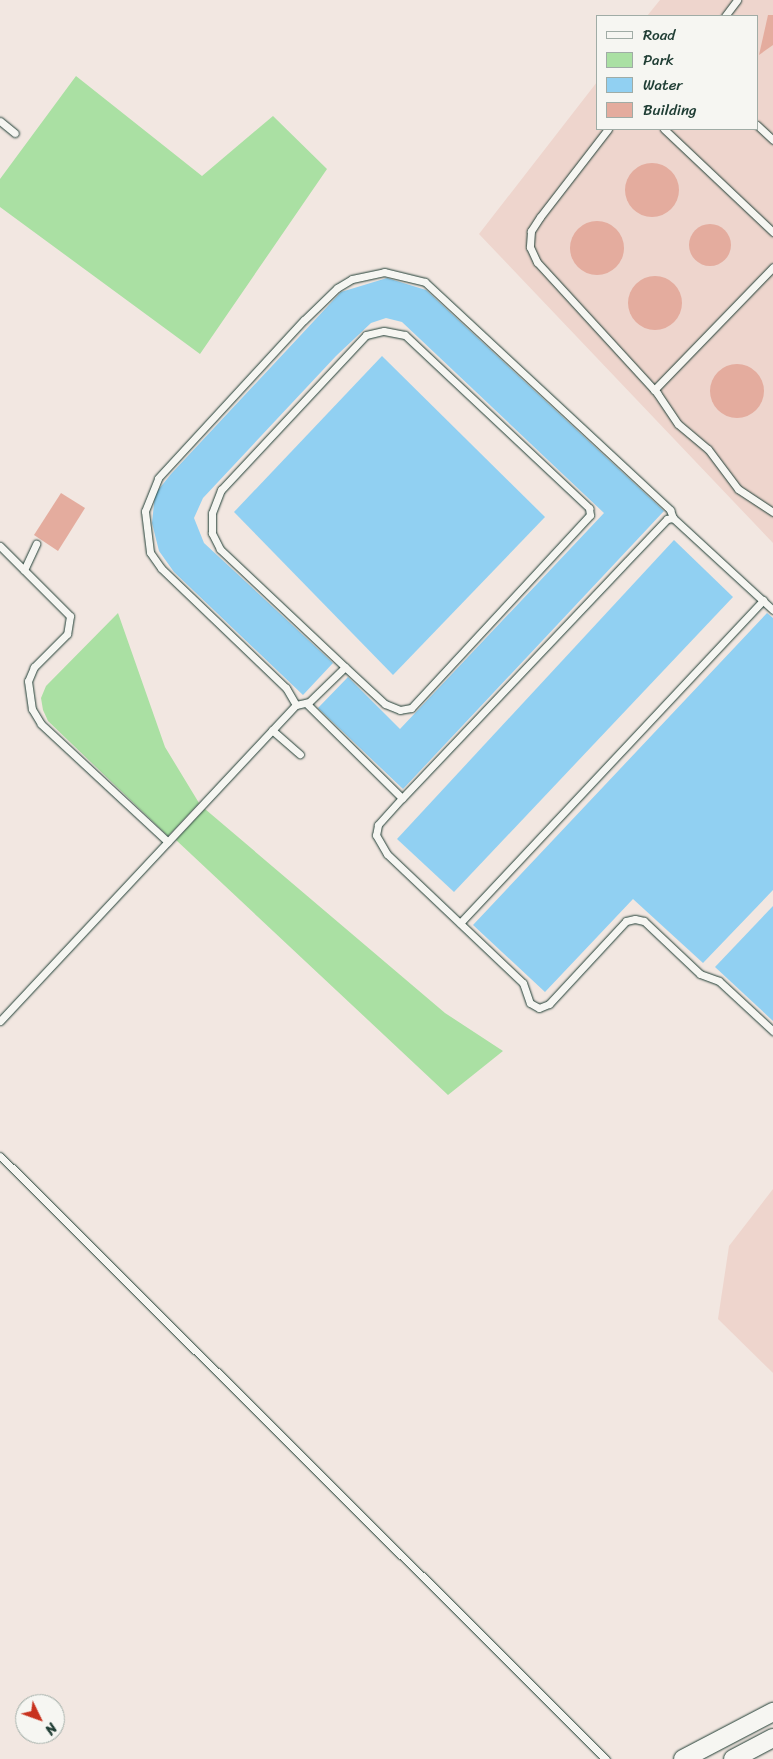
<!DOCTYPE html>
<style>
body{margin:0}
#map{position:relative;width:773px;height:1759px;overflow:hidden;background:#f2e7e1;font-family:Sriracha,sans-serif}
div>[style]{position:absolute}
.built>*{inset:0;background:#eed5cd}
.green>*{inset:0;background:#aae0a3}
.water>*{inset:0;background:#91d0f2}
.building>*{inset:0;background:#e4ac9e}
.round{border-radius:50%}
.roads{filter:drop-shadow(0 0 1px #1f3d34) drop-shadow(0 0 1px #1f3d34)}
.service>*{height:7px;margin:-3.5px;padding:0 3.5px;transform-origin:3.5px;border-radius:3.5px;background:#f6f6f2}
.tertiary>*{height:18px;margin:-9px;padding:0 9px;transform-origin:9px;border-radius:9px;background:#f6f6f2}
span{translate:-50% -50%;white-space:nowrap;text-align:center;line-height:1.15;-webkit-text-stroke:5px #f6f6f2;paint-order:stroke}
.legend{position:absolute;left:596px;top:15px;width:162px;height:115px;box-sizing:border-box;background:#f6f6f2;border:1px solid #a0aca6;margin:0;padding:6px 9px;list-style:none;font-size:15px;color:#1f3d34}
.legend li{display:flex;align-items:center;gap:10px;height:25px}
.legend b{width:25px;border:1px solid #a0aca6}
.north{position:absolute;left:15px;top:1694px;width:50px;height:50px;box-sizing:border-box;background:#f6f6f2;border:1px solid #a0aca6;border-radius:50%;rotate:132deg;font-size:14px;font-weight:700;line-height:20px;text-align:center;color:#1f3d34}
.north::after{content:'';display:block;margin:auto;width:18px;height:22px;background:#c8321e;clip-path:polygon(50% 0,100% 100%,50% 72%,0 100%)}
</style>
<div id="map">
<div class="built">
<i style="clip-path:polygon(660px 0,773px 0,773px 543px,479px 234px,597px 82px,597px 129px,757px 129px,757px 16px,647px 16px)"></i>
<i style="clip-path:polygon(773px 1189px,773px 1373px,718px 1319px,729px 1246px)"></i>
</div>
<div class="green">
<i style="clip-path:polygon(76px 76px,202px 176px,273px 116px,327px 169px,200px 354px,0 207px,0 179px)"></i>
<i style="clip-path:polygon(118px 613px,165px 747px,199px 803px,168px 836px,48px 721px,43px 710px,41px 698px,46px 686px)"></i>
<i style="clip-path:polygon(205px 809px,445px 1013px,503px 1051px,448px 1095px,176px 840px)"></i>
</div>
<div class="water">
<i style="clip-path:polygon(387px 278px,426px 290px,664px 511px,403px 789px,318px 708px,348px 677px,400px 729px,604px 513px,402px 322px,386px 318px,371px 323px,336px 356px,203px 498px,194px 518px,204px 543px,333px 663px,303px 695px,174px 572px,159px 551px,152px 523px,155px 494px,171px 474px,341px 292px)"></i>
<i style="clip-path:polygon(382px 356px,545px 517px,393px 675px,234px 512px)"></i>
<i style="clip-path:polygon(674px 540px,733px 597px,454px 892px,397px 839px)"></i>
<i style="clip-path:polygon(767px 613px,773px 618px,773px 890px,703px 963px,633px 899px,545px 992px,473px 925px)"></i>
<i style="clip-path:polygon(773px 906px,773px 1021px,715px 967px)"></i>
</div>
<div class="building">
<i style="clip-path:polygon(768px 15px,773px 15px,773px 45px,759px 55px)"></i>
<i class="round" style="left:625px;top:163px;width:54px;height:54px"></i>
<i class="round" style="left:570px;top:221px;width:54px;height:54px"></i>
<i class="round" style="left:689px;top:224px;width:42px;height:42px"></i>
<i class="round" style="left:628px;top:276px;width:54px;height:54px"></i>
<i class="round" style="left:710px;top:364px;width:54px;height:54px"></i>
<i style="clip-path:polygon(61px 493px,85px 508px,58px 551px,34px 535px)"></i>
</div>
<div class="roads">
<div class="service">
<i style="left:725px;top:16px;width:20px;rotate:-53deg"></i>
<i style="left:0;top:121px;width:19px;rotate:39deg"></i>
<i style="left:757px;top:125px;width:22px;rotate:43deg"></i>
<i style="left:608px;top:129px;width:111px;rotate:127.7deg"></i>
<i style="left:540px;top:217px;width:17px;rotate:123deg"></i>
<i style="left:531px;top:231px;width:16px;rotate:94deg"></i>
<i style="left:530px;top:247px;width:17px;rotate:65deg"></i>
<i style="left:537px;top:262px;width:178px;rotate:47.5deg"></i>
<i style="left:657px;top:393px;width:37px;rotate:56deg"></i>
<i style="left:678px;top:424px;width:39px;rotate:40deg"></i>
<i style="left:708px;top:449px;width:50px;rotate:53.1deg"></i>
<i style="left:738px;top:489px;width:42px;rotate:33.3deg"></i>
<i style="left:664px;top:129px;width:150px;rotate:43.4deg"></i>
<i style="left:384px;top:331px;width:21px;rotate:11deg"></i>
<i style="left:405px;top:335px;width:253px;rotate:43.2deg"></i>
<i style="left:589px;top:508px;width:7px;rotate:82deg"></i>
<i style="left:590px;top:515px;width:263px;rotate:132.8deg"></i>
<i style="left:411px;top:708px;width:11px;rotate:170deg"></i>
<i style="left:400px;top:710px;width:16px;rotate:-158deg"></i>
<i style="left:385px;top:704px;width:54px;rotate:-137.2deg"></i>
<i style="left:345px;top:667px;width:172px;rotate:-136.7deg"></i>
<i style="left:220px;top:549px;width:18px;rotate:-117deg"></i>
<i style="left:212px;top:533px;width:20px;rotate:-90deg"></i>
<i style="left:212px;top:513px;width:25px;rotate:-69deg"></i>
<i style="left:221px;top:490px;width:212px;rotate:-46.9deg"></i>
<i style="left:366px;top:335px;width:18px;rotate:-13deg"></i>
<i style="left:654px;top:390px;width:171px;rotate:-45.9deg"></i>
<i style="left:0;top:546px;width:99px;rotate:45deg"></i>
<i style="left:70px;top:616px;width:18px;rotate:99deg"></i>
<i style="left:67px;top:634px;width:47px;rotate:135deg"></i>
<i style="left:34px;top:667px;width:15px;rotate:113deg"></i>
<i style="left:28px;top:681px;width:28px;rotate:82deg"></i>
<i style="left:32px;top:709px;width:17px;rotate:59deg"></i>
<i style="left:41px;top:724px;width:173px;rotate:42.9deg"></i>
<i style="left:24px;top:570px;width:29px;rotate:-65deg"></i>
<i style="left:773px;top:610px;width:136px;rotate:-137.4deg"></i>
<i style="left:673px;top:518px;width:6px;rotate:171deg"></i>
<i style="left:667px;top:519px;width:385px;rotate:133.5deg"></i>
<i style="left:402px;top:798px;width:36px;rotate:132deg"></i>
<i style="left:378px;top:825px;width:10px;rotate:101deg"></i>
<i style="left:376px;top:835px;width:22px;rotate:60deg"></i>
<i style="left:387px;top:854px;width:187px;rotate:43.5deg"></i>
<i style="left:523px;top:983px;width:21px;rotate:71deg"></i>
<i style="left:530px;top:1003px;width:10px;rotate:29deg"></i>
<i style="left:539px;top:1008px;width:11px;rotate:-22deg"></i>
<i style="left:549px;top:1004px;width:113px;rotate:-47.1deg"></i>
<i style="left:626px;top:921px;width:9px;rotate:-13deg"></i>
<i style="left:635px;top:919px;width:9px;rotate:13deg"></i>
<i style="left:644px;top:921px;width:77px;rotate:43.4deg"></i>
<i style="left:700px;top:974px;width:20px;rotate:20deg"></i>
<i style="left:719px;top:981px;width:74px;rotate:42.8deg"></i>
<i style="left:306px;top:703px;width:135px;rotate:44.7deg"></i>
<i style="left:296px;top:705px;width:20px;rotate:-120deg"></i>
<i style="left:286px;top:688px;width:173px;rotate:-136.2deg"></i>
<i style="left:161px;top:568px;width:19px;rotate:-125deg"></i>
<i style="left:150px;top:552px;width:41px;rotate:-97deg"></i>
<i style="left:145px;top:511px;width:35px;rotate:-68deg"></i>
<i style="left:158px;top:478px;width:215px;rotate:-47.3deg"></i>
<i style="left:304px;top:320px;width:46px;rotate:-44.1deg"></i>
<i style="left:337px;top:288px;width:17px;rotate:-31deg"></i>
<i style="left:352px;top:279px;width:33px;rotate:-12deg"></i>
<i style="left:384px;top:272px;width:42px;rotate:13.7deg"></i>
<i style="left:425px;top:282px;width:335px;rotate:42.9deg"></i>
<i style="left:670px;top:510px;width:9px;rotate:69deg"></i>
<i style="left:272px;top:730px;width:37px;rotate:41deg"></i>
<i style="left:460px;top:923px;width:443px;rotate:-46.8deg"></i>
<i style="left:0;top:1021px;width:433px;rotate:-46.9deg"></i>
<i style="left:296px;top:705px;width:13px;rotate:-13deg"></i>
<i style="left:309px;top:702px;width:50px;rotate:-44.2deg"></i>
<i style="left:0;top:1156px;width:855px;rotate:44.86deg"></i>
</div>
<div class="tertiary">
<i style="left:683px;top:1759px;width:102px;rotate:-27.6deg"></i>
<i style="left:733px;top:1759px;width:45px;rotate:-27.7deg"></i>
</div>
</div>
<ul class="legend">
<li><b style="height:6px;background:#f6f6f2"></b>Road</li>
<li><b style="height:14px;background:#aae0a3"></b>Park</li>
<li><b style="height:14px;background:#91d0f2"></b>Water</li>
<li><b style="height:14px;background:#e4ac9e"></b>Building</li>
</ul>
<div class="north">N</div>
</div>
